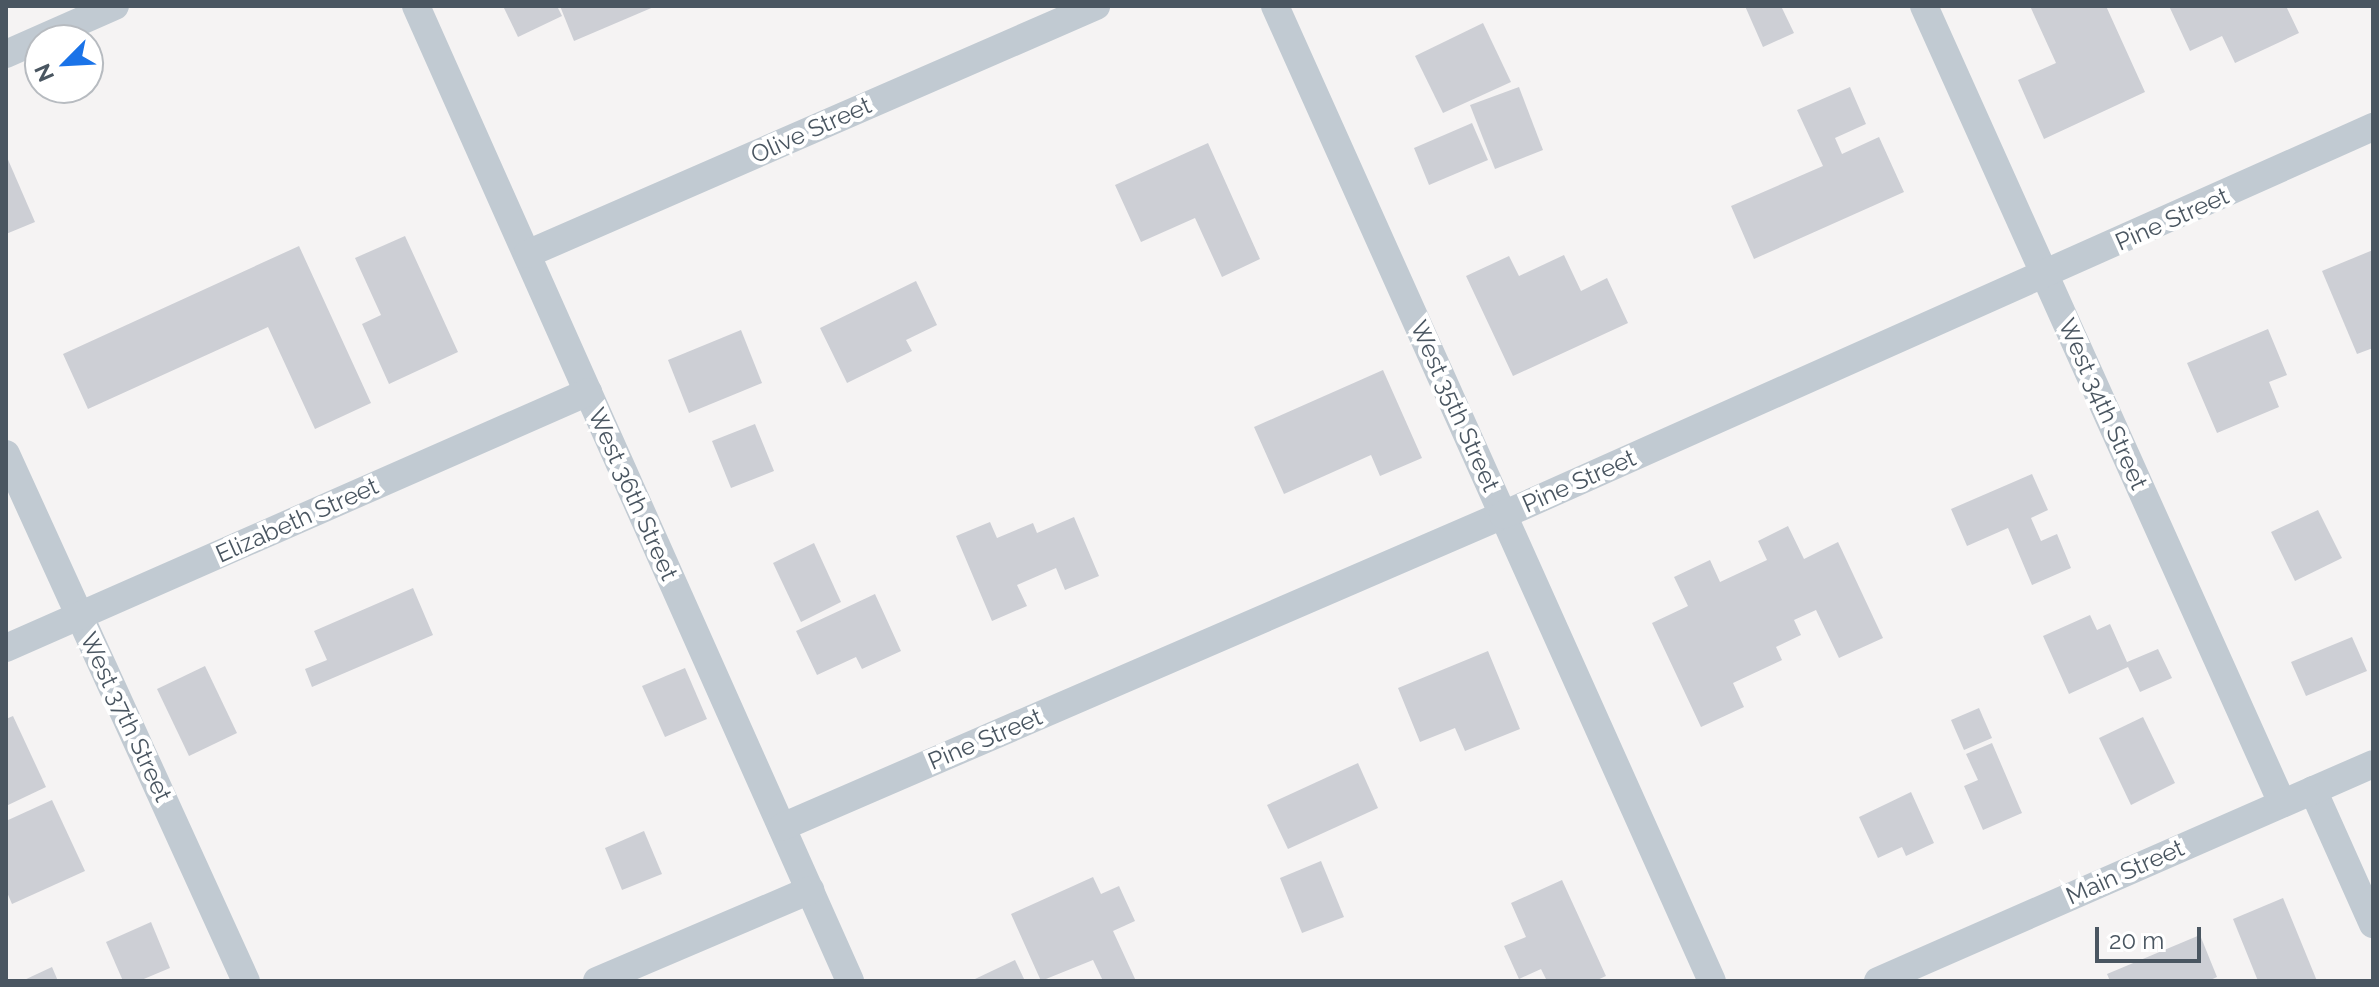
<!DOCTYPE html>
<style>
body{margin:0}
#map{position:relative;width:2379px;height:987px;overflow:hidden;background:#f5f3f3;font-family:Raleway,sans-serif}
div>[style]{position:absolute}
.building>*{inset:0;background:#cdcfd5}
.minor>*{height:28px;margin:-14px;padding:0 14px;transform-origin:14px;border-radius:14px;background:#c1cad2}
span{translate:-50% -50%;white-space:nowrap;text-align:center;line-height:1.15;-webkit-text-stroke:8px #fff;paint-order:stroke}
.street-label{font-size:24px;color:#4a5661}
.frame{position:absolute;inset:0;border:8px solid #4a5661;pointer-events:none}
.north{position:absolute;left:24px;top:24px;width:80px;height:80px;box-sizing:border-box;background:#fff;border:2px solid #b7bbc0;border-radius:50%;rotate:246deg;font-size:22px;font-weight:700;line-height:32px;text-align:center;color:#4a5661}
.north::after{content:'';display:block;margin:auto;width:28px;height:36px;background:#1a73e8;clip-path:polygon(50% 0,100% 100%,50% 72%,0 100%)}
.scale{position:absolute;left:2095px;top:927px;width:106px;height:36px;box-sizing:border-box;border:4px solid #4a5661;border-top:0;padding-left:10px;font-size:24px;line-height:28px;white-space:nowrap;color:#4a5661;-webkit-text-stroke:6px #fff;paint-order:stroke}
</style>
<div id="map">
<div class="building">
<i style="clip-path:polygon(503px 6px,557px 6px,562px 16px,518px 37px)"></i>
<i style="clip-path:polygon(560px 6px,656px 6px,574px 41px)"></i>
<i style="clip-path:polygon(1745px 6px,1781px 6px,1794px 33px,1763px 47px)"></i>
<i style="clip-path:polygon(2030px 6px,2106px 6px,2145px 92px,2044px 139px,2018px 80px,2056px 63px)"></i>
<i style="clip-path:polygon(2169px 6px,2286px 6px,2299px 33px,2235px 63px,2222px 36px,2190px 51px)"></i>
<i style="clip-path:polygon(1483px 23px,1511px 82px,1443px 113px,1415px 56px)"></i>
<i style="clip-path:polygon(1519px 87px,1543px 150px,1495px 169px,1470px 105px)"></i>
<i style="clip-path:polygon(1850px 87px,1866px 124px,1835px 138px,1842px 154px,1879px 137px,1904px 192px,1754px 259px,1731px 206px,1823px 166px,1797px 110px)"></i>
<i style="clip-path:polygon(1472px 123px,1488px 160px,1429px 185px,1414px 148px)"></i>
<i style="clip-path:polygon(1208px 143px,1260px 259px,1222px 277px,1195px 218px,1141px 242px,1115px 185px)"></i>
<i style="clip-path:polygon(6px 155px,35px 222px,6px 234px)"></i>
<i style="clip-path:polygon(405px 236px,458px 352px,389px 384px,362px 324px,381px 315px,355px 258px)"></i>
<i style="clip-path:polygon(299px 246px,371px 403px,315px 429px,268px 327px,88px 409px,63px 354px)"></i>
<i style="clip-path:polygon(2373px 250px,2373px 348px,2357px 354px,2322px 271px)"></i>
<i style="clip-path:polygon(1564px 255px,1581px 291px,1607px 278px,1628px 323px,1513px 376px,1466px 276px,1509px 256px,1519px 276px)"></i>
<i style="clip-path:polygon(916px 281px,937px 325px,906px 340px,912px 351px,847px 383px,820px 328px)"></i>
<i style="clip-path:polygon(2268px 329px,2287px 375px,2269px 382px,2279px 407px,2217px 433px,2187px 363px)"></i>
<i style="clip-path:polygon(741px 330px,762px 383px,689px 413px,668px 360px)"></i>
<i style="clip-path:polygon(1383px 370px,1422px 458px,1380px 476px,1371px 455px,1284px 494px,1254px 427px)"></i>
<i style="clip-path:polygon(755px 424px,774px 471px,731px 488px,712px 441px)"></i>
<i style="clip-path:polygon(2032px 474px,2048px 510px,2031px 518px,2041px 541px,2057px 534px,2071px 568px,2032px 585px,2008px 528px,1967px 546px,1951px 509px)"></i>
<i style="clip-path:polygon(2318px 510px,2342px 558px,2295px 581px,2271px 532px)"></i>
<i style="clip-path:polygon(1074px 517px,1099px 576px,1065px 590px,1056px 568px,1017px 585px,1027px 606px,992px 621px,956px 536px,990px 522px,997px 538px,1033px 523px,1037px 533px)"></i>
<i style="clip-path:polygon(1788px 526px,1804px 559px,1838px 542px,1883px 638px,1839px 658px,1816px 610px,1794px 620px,1801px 635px,1776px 647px,1782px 660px,1733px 683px,1744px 707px,1701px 727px,1652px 623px,1688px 606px,1674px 577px,1710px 560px,1720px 582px,1767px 560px,1758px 541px)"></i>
<i style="clip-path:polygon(814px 543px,841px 602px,801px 622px,773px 563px)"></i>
<i style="clip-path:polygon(413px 588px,433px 635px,312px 687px,305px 669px,327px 660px,314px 631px)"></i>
<i style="clip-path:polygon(875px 594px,901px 651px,862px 669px,856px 657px,817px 675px,796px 631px)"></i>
<i style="clip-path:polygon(2090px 615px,2097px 630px,2110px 624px,2127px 662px,2158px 649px,2172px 678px,2140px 692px,2128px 667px,2069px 694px,2043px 636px)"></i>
<i style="clip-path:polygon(2352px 637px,2367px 671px,2306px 696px,2291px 662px)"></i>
<i style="clip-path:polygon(1488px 651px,1520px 729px,1465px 751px,1455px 728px,1420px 742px,1398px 688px)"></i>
<i style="clip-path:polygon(205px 666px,237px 733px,189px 756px,157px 689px)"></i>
<i style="clip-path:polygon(685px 668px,707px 719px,665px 737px,642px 686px)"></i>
<i style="clip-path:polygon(1979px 708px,1992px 738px,1964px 750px,1951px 720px)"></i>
<i style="clip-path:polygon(13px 716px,46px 787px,6px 806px,6px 719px)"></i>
<i style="clip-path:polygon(2143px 717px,2175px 783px,2131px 805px,2099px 738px)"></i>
<i style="clip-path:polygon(1992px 743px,2022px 813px,1983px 830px,1964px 786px,1978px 780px,1966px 754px)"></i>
<i style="clip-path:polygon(1358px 763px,1378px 808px,1288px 849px,1267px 805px)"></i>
<i style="clip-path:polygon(1911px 792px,1934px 843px,1906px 856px,1902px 847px,1878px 858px,1859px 817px)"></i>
<i style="clip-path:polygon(52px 800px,85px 871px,12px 904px,6px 890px,6px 821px)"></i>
<i style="clip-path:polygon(644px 831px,662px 874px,622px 890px,605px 848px)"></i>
<i style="clip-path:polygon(1321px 861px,1344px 917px,1302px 933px,1280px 878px)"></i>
<i style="clip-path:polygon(1093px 877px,1101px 894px,1119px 886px,1135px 921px,1113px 931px,1136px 981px,1103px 981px,1093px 960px,1041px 981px,1011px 914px)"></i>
<i style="clip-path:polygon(1562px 880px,1606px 976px,1595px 981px,1547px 981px,1541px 969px,1519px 979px,1504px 946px,1526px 937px,1511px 903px)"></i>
<i style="clip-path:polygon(2283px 898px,2317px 981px,2258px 981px,2233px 919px)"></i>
<i style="clip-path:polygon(151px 922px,170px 968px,139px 981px,123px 981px,106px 942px)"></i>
<i style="clip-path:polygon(2200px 935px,2217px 977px,2208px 981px,2110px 981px,2107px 974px)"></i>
<i style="clip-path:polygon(1015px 960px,1025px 981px,976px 981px,975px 979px)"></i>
<i style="clip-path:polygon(52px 967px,58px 981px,22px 981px)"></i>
</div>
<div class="minor">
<i style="left:416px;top:6px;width:1067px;rotate:66deg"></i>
<i style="left:1275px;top:6px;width:1068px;rotate:65.86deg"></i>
<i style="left:1924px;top:6px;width:874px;rotate:65.81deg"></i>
<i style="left:6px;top:54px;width:119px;rotate:-23.8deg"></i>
<i style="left:527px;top:254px;width:621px;rotate:-23.55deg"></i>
<i style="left:6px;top:454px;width:579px;rotate:65.52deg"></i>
<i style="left:6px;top:648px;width:636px;rotate:-23.74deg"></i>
<i style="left:2313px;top:790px;width:147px;rotate:65.9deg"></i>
<i style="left:782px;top:827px;width:786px;rotate:-23.4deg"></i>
<i style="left:1503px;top:515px;width:953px;rotate:-24.04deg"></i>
<i style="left:597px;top:981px;width:232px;rotate:-23.1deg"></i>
<i style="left:1878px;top:981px;width:540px;rotate:-23.67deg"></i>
</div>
<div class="street-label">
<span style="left:811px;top:130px;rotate:-24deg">Olive Street</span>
<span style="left:2172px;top:219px;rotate:-24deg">Pine Street</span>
<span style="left:2103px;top:404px;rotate:66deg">West 34th Street</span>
<span style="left:1455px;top:406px;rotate:66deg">West 35th Street</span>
<span style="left:1579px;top:481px;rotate:-24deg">Pine Street</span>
<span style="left:633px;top:494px;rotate:66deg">West 36th Street</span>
<span style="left:297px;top:520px;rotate:-24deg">Elizabeth Street</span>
<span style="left:126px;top:717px;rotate:65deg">West 37th Street</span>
<span style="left:985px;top:739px;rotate:-23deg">Pine Street</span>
<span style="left:2125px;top:872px;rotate:-24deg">Main Street</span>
</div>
<div class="frame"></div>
<div class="north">N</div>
<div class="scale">20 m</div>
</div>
